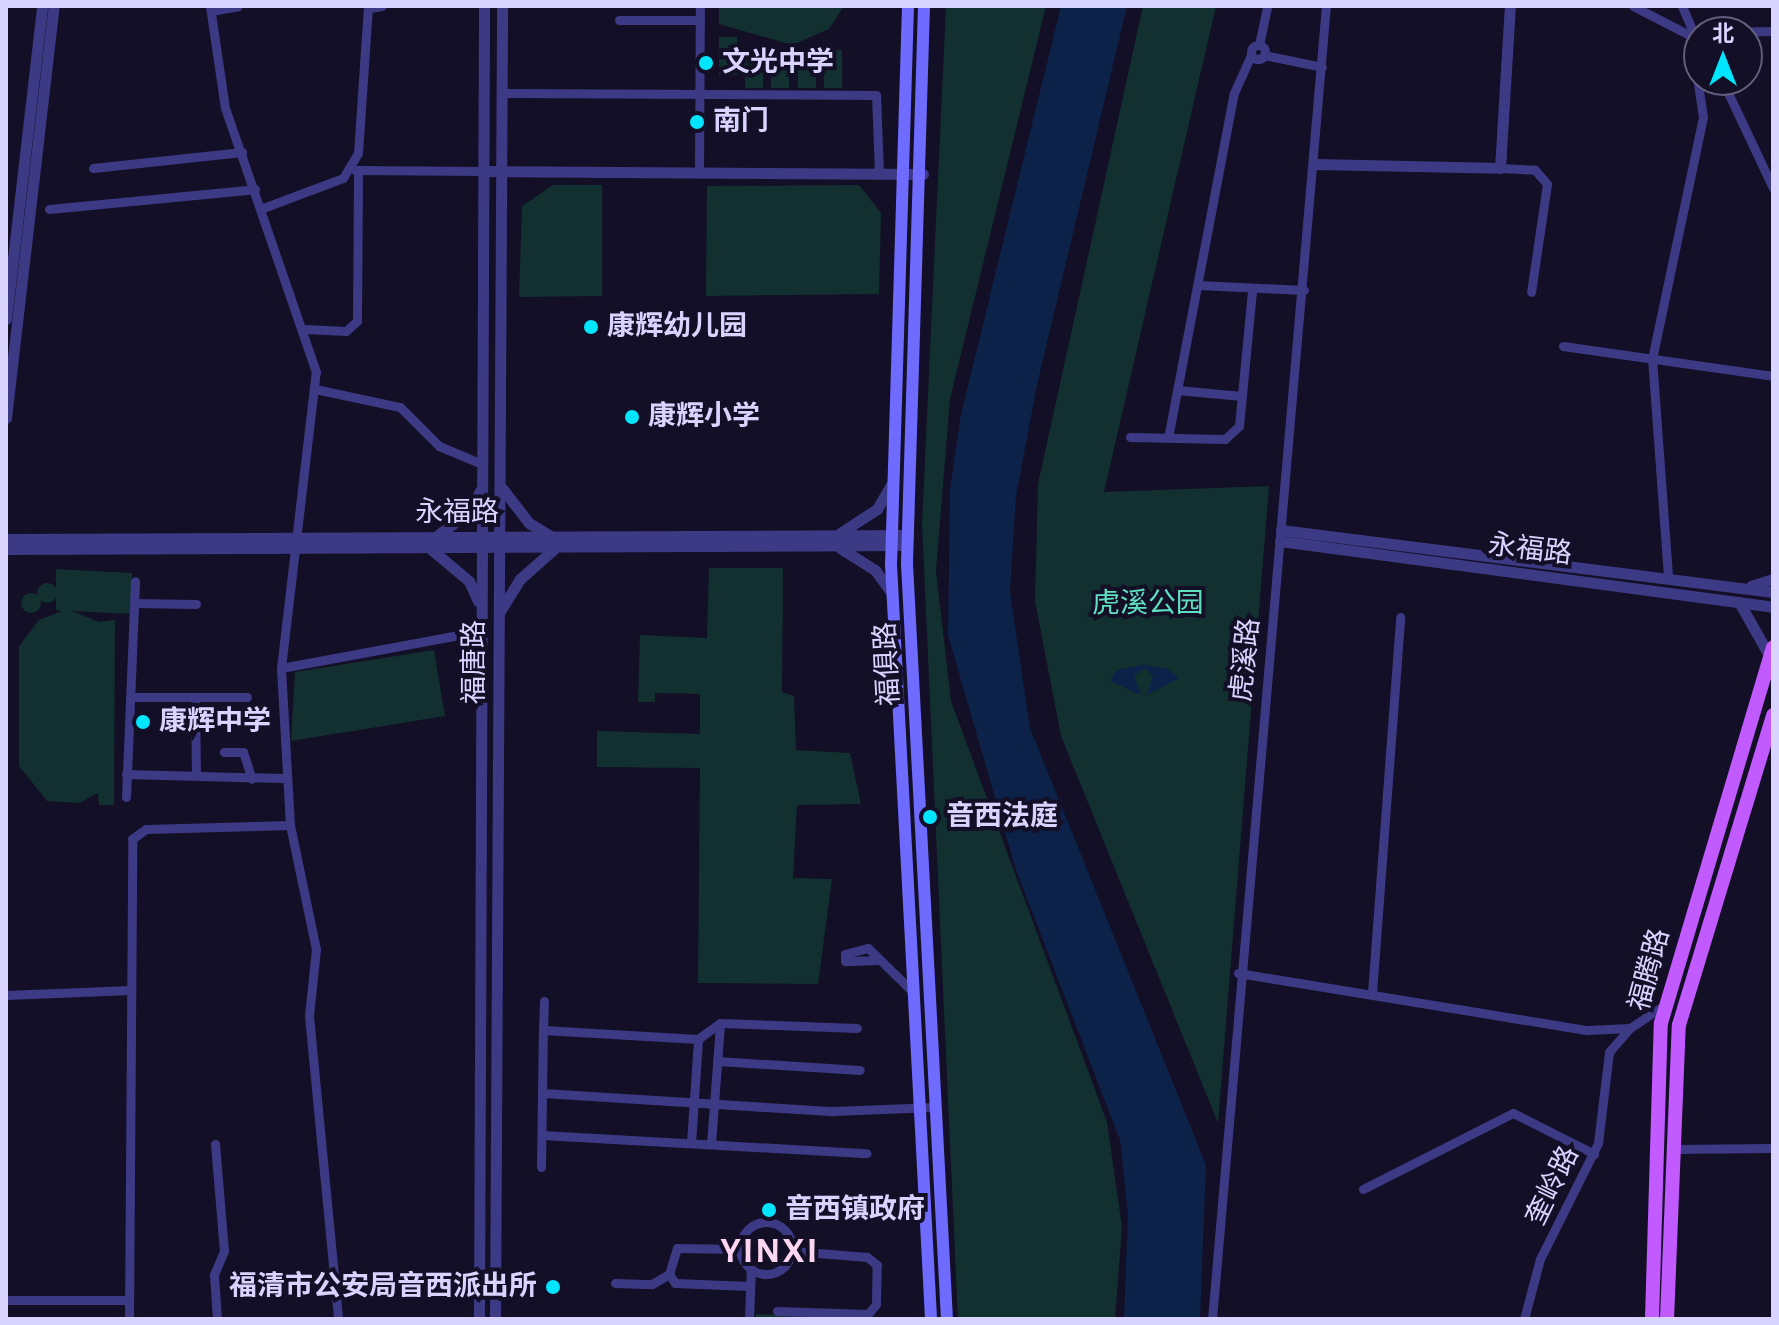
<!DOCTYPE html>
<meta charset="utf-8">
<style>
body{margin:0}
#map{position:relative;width:1779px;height:1325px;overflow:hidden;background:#130f26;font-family:"Alegreya Sans","Noto Sans SC",sans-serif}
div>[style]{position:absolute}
.green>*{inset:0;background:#12302f}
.round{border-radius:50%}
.water>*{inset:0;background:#0c2248}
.minor>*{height:9px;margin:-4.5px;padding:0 4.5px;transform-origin:4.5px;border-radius:4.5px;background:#3d3a85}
.minor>.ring{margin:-4.5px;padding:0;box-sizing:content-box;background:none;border:9px solid #3d3a85;border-radius:50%}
.tertiary>*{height:11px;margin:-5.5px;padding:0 5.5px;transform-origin:5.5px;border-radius:5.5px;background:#3d3a85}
.secondary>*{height:12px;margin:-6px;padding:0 6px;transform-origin:6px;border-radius:6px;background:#6f6bff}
.primary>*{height:14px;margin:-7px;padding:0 7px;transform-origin:7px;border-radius:7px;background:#c25bff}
.dots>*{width:22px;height:22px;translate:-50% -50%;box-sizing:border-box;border:4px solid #130f26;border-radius:50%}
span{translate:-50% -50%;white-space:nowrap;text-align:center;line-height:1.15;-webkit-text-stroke:8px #130f26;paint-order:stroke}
.poi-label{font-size:28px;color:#d9d4ff;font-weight:700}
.left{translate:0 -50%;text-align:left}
.right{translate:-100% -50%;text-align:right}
.street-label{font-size:28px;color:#d9d4ff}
.park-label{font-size:28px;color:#5fe0c0}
.district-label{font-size:36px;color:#ffd6f0;font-weight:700;letter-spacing:2px}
.frame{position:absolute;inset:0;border:8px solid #d9d4ff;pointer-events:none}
.north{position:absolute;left:1683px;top:16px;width:80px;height:80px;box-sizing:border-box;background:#130f26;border:2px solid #625e7d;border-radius:50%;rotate:0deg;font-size:22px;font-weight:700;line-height:32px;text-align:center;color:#d9d4ff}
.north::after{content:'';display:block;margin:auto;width:28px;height:36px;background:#00e5ff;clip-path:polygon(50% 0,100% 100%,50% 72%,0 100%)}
</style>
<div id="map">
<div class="green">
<i style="clip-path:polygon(719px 6px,844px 6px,829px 29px,792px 45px,719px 24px)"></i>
<i style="clip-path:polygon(946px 6px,1046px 6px,950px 399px,936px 571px,951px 701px,1107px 1122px,1122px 1227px,1115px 1319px,958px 1319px,922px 524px)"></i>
<i style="clip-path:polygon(1143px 6px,1216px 6px,1104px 492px,1269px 486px,1218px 1123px,1061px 736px,1035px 601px,1038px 484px)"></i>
<i style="clip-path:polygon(719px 37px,737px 37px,737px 75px,719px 75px)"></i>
<i style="clip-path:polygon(745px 50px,763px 50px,763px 88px,745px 88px)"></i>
<i style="clip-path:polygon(771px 50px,789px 50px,789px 88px,771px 88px)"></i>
<i style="clip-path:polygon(798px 50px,816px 50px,816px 88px,798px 88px)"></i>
<i style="clip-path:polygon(824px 50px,842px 50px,842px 88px,824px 88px)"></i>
<i style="clip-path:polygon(553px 185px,602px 185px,602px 296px,519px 297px,522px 206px)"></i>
<i style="clip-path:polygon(859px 185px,881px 213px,879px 294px,706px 296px,707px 186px)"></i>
<i style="clip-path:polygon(709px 568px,783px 568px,782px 692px,794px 696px,796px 750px,850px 753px,861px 804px,797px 805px,793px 878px,832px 879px,818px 984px,698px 983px,700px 768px,597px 767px,597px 731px,700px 734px,700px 694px,655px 693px,655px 702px,638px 702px,640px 635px,707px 638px)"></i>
<i style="clip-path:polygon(56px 569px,132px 573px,132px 614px,72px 611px,99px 622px,115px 620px,114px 805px,99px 805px,98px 793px,79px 803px,47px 801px,19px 766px,19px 646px,39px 620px,62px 611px,56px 610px)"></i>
<i class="round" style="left:37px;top:583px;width:20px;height:20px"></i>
<i class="round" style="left:21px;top:593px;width:20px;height:20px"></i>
<i style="clip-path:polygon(434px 650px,445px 716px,291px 741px,295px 672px)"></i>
<i style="clip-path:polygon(756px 1314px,901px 1319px,756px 1319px)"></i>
</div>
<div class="water">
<i style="clip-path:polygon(1061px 6px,1127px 6px,1037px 385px,1016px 496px,1010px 592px,1030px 728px,1206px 1165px,1200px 1319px,1124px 1319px,1128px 1215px,1120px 1140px,1016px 870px,948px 635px,950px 490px,961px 414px)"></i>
<i style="clip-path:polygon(1143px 665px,1168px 669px,1179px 678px,1147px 695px,1153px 676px,1145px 668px,1134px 676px,1141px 695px,1110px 681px,1117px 670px)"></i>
</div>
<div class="minor">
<i style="left:1633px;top:6px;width:65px;rotate:27.3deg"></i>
<i style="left:1691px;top:36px;width:82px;rotate:81.6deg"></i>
<i style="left:1703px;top:117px;width:246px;rotate:101.9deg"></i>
<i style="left:1652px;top:358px;width:220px;rotate:85.8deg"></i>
<i style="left:1682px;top:6px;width:43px;rotate:67deg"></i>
<i style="left:369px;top:8px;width:13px;rotate:-9deg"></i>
<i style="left:211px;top:11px;width:27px;rotate:-10deg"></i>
<i style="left:619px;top:20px;width:81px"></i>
<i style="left:1711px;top:32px;width:62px;rotate:-0.9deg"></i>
<i class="ring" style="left:1251px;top:45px;width:5px;height:5px"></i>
<i style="left:1259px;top:45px;width:40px;rotate:-78deg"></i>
<i style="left:1264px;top:55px;width:59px;rotate:11.7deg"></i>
<i style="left:1722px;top:80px;width:119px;rotate:64.7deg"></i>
<i style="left:502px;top:93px;width:374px;rotate:0.3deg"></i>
<i style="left:876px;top:95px;width:79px;rotate:87.8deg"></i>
<i style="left:93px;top:168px;width:150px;rotate:-6.1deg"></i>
<i style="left:1500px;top:168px;width:35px;rotate:3deg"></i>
<i style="left:1535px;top:170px;width:18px;rotate:49deg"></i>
<i style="left:1547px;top:184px;width:109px;rotate:98.4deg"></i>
<i style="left:355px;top:170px;width:128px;rotate:0.4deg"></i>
<i style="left:699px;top:172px;width:166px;rotate:-89.7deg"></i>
<i style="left:263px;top:208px;width:85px;rotate:-20.6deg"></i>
<i style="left:343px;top:178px;width:29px;rotate:-59deg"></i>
<i style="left:358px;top:153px;width:147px;rotate:-86.1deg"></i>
<i style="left:49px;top:209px;width:207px;rotate:-5.5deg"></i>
<i style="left:1198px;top:285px;width:106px;rotate:2.7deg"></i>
<i style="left:305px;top:329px;width:41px;rotate:2.8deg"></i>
<i style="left:346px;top:331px;width:15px;rotate:-42deg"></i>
<i style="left:357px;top:321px;width:151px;rotate:-89.6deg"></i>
<i style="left:1563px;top:346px;width:212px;rotate:8.1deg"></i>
<i style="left:315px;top:389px;width:87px;rotate:12deg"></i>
<i style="left:400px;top:407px;width:55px;rotate:45deg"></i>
<i style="left:439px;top:446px;width:47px;rotate:22.7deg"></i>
<i style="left:1177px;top:390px;width:65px;rotate:5.3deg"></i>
<i style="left:1130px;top:437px;width:95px;rotate:1.2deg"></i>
<i style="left:1225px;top:439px;width:19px;rotate:-43deg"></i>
<i style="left:1239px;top:426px;width:136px;rotate:-84.5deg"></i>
<i style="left:1168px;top:438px;width:351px;rotate:-79.2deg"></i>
<i style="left:1234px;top:93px;width:42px;rotate:-65.9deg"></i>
<i style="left:135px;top:603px;width:61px;rotate:0.9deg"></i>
<i style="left:281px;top:668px;width:203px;rotate:-10.5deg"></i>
<i style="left:133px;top:697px;width:114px"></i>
<i style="left:195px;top:697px;width:77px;rotate:89.3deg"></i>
<i style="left:224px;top:752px;width:19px"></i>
<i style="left:243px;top:752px;width:28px;rotate:72deg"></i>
<i style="left:126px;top:774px;width:157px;rotate:1.5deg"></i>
<i style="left:126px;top:797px;width:216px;rotate:-87.6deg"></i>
<i style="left:290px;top:825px;width:127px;rotate:78.2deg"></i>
<i style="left:316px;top:949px;width:67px;rotate:96deg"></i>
<i style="left:309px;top:1016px;width:304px;rotate:84.5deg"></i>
<i style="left:878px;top:960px;width:33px;rotate:178deg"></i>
<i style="left:845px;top:961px;width:7px;rotate:-90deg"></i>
<i style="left:845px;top:954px;width:24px;rotate:-15deg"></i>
<i style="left:868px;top:948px;width:64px;rotate:44.4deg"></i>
<i style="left:1238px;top:973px;width:354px;rotate:9.3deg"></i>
<i style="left:1587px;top:1030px;width:43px;rotate:-2.7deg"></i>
<i style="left:1630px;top:1028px;width:43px;rotate:-33.7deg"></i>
<i style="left:1372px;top:993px;width:377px;rotate:-85.7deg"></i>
<i style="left:6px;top:995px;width:125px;rotate:-2.3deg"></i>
<i style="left:543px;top:1030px;width:29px;rotate:-88deg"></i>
<i style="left:717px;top:1061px;width:143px;rotate:3.6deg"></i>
<i style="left:543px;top:1093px;width:291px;rotate:3.6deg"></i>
<i style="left:833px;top:1111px;width:102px;rotate:-2.2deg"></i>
<i style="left:542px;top:1135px;width:325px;rotate:3.2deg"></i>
<i style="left:691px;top:1143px;width:104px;rotate:-86.1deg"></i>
<i style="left:215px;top:1144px;width:107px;rotate:85.2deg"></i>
<i style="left:224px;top:1251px;width:26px;rotate:113deg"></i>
<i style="left:214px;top:1275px;width:44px;rotate:86.1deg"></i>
<i style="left:711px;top:1144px;width:121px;rotate:-85.7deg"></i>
<i style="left:1672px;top:1149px;width:101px;rotate:-0.6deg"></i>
<i style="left:541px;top:1167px;width:137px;rotate:-89.2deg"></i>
<i style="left:543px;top:1030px;width:155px;rotate:3.3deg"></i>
<i style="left:698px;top:1039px;width:27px;rotate:-36deg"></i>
<i style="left:720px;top:1023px;width:137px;rotate:2.1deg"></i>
<i style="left:1363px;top:1189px;width:168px;rotate:-26.9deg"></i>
<i style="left:1513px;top:1113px;width:91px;rotate:26.8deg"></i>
<i class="ring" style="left:740px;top:1222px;width:43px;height:43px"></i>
<i style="left:738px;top:1249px;width:61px;rotate:-179.1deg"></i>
<i style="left:677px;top:1248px;width:27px;rotate:107deg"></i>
<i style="left:669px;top:1274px;width:11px;rotate:56deg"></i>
<i style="left:675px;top:1283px;width:75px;rotate:2.3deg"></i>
<i style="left:615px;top:1283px;width:37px;rotate:2deg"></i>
<i style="left:652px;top:1284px;width:20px;rotate:-30deg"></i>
<i style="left:6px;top:1300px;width:123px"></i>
<i style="left:777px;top:1311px;width:91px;rotate:1.9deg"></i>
<i style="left:868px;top:1314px;width:13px;rotate:-51deg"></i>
<i style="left:876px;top:1304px;width:39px;rotate:-89deg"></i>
<i style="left:877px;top:1265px;width:13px;rotate:-141deg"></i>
<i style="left:867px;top:1257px;width:74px;rotate:-175.4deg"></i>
<i style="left:129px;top:1319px;width:480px;rotate:-89.6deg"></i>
<i style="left:132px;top:839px;width:17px;rotate:-36deg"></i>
<i style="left:146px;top:829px;width:144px;rotate:-1.6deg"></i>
<i style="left:290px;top:825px;width:157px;rotate:-93.3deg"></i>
<i style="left:281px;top:668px;width:298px;rotate:-83.3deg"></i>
<i style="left:316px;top:372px;width:279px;rotate:-109deg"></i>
<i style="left:225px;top:108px;width:103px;rotate:-98.4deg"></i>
<i style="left:749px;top:1319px;width:51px;rotate:-87.8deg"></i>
<i style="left:1212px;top:1319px;width:1318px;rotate:-85.04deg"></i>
<i style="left:1524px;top:1319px;width:62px;rotate:-75.1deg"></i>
<i style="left:1540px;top:1259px;width:130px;rotate:-63.4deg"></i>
<i style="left:1598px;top:1143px;width:92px;rotate:-83.1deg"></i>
<i style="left:1609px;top:1052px;width:32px;rotate:-49deg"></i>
</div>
<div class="tertiary">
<i style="left:1315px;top:164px;width:185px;rotate:1.2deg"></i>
<i style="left:1500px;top:168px;width:162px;rotate:-86.5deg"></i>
<i style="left:483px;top:171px;width:440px;rotate:0.4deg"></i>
<i style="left:6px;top:319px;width:315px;rotate:-83.4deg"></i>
<i style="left:6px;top:418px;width:415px;rotate:-83.4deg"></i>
<i style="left:502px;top:488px;width:44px;rotate:52.4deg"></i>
<i style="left:529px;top:523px;width:26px;rotate:31deg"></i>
<i style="left:1281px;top:530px;width:496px;rotate:7.2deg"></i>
<i style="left:840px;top:533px;width:44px;rotate:-33deg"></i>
<i style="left:877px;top:509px;width:30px;rotate:-60deg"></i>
<i style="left:438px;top:535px;width:41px;rotate:-37.1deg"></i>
<i style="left:471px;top:510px;width:21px;rotate:-65deg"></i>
<i style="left:6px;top:539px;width:902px;rotate:-0.25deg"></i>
<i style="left:1280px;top:541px;width:497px;rotate:7.6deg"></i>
<i style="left:840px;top:548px;width:41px;rotate:32.2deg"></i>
<i style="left:875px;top:570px;width:29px;rotate:54deg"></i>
<i style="left:6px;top:549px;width:901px;rotate:-0.25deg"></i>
<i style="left:432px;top:550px;width:48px;rotate:40deg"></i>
<i style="left:469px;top:581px;width:22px;rotate:66deg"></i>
<i style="left:1751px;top:586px;width:23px;rotate:-18deg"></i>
<i style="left:1739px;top:602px;width:63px;rotate:60.6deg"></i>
<i style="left:500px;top:611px;width:38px;rotate:-58deg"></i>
<i style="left:520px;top:579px;width:45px;rotate:-41.4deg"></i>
<i style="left:479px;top:1319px;width:1313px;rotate:-89.78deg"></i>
<i style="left:495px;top:1319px;width:1313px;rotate:-89.69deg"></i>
</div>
<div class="secondary">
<i style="left:908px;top:6px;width:559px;rotate:91.74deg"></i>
<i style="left:891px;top:565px;width:755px;rotate:86.96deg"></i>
<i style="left:924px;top:6px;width:558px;rotate:91.75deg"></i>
<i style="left:907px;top:564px;width:756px;rotate:86.97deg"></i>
</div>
<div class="primary">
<i style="left:1652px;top:1319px;width:296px;rotate:-88.3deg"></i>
<i style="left:1661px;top:1023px;width:392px;rotate:-73.4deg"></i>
<i style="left:1667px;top:1319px;width:294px;rotate:-87.7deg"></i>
<i style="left:1679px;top:1025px;width:324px;rotate:-73.1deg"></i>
</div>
<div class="dots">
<i style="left:706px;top:63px;background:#00e5ff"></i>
<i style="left:697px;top:122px;background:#00e5ff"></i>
<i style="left:591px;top:327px;background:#00e5ff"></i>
<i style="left:632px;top:417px;background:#00e5ff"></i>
<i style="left:143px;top:722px;background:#00e5ff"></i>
<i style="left:930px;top:817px;background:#00e5ff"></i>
<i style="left:769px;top:1210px;background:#00e5ff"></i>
<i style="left:553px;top:1287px;background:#00e5ff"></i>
</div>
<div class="poi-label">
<span class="left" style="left:722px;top:63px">文光中学</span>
<span class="left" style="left:713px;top:122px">南门</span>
<span class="left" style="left:607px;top:327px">康辉幼儿园</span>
<span class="left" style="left:648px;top:417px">康辉小学</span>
<span class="left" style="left:159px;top:722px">康辉中学</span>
<span class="left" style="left:946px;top:817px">音西法庭</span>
<span class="left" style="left:785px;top:1210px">音西镇政府</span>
<span class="right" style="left:537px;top:1287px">福清市公安局音西派出所</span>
</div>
<div class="street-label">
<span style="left:457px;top:513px">永福路</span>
<span style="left:1530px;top:550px;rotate:7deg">永福路</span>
<span style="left:1246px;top:660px;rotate:-84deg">虎溪路</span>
<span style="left:475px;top:662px;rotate:-90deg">福唐路</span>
<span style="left:888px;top:664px;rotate:-93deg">福俱路</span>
<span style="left:1650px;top:970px;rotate:-75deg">福腾路</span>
<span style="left:1553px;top:1186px;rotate:-64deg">奎岭路</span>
</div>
<div class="park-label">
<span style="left:1148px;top:604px">虎溪公园</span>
</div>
<div class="district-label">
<span style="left:770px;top:1252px">YINXI</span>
</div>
<div class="frame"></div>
<div class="north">北</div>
</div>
